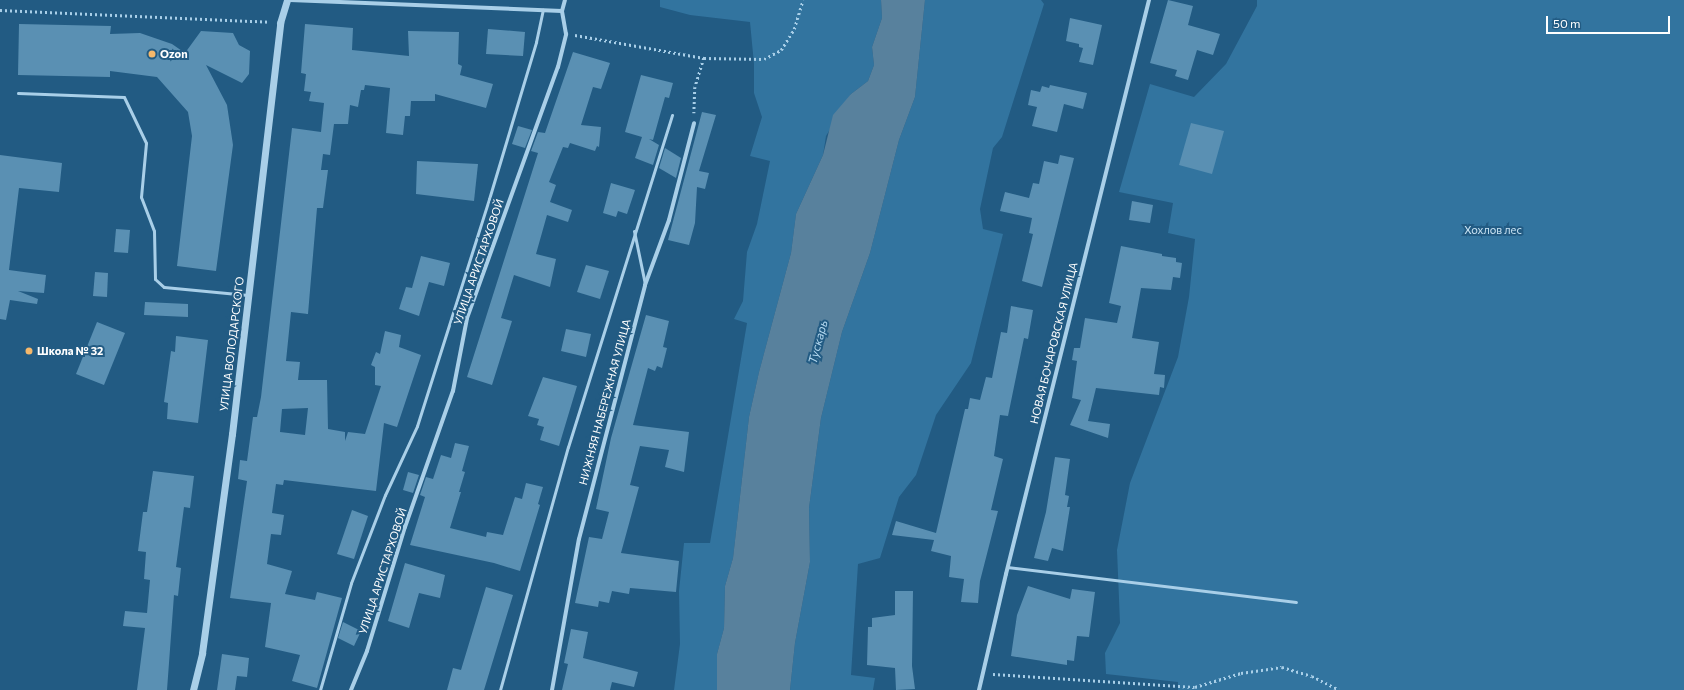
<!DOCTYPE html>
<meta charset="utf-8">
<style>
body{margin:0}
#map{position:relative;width:1684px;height:690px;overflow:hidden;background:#225b83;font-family:Commissioner,sans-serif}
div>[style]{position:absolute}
.green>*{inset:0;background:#32749f}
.water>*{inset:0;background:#58819d}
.building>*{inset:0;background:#5a90b3}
.path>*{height:2.5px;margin-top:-1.25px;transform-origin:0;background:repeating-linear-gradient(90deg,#a9cfe8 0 2px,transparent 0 5px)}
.service>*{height:3px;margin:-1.5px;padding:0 1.5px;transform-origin:1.5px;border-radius:1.5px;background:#a9cfe8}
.minor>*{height:4px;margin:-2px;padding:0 2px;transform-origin:2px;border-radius:2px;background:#a9cfe8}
.tertiary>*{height:7px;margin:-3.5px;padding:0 3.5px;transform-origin:3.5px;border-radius:3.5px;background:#a9cfe8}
.dots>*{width:11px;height:11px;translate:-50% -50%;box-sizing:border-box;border:2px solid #225b83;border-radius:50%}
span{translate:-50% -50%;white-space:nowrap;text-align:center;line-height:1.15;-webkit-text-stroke:4px #225b83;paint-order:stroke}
.poi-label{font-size:11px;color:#fff;font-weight:700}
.left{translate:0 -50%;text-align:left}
.park-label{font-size:11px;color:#cde6f6}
.street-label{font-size:11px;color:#fff}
.water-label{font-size:12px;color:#b5d9f0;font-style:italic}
.scale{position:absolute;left:1546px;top:16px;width:124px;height:18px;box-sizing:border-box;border:2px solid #fff;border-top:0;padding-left:5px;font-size:12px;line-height:14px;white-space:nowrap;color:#fff;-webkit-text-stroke:3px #225b83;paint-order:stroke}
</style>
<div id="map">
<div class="green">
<i style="clip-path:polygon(660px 0,881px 0,882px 18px,872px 47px,874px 65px,868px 81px,851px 94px,826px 136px,823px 155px,796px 214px,791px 253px,759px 372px,749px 417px,733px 558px,725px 586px,724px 628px,717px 654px,717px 690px,674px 690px,680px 644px,679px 591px,684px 543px,710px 543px,747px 323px,734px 319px,743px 301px,747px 252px,757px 224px,770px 161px,750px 156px,762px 117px,754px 93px,754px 64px,750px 22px,690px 15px,660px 7px)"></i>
<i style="clip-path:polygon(925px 0,1041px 0,1044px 4px,1002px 137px,993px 148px,980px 209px,983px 229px,1003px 234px,971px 363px,936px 415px,916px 475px,899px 497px,880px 558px,858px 564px,851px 675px,875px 678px,873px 690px,790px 690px,795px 643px,810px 562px,809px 508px,821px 418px,842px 332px,870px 253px,899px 140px,915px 97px)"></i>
<i style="clip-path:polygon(1257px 0,1684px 0,1684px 690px,1178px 690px,1178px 682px,1106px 674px,1105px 653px,1120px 623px,1117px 550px,1130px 483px,1178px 357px,1189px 297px,1195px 239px,1168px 233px,1173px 203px,1119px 192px,1150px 84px,1194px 97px,1226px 64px,1257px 6px)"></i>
</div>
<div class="water">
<i style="clip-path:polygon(881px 0,925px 0,915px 97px,899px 140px,870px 253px,842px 332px,821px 418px,809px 508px,810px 562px,795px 643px,790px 690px,717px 690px,717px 654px,724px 628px,725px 586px,733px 558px,749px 417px,759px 372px,791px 253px,796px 214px,823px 155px,833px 115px,851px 94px,868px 81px,874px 65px,872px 47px,882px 18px)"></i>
</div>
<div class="building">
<i style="clip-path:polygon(1168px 0,1193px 6px,1188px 25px,1220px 34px,1213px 55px,1197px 50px,1188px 80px,1175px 76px,1177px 70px,1150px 63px)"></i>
<i style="clip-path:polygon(1070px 18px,1102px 25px,1093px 65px,1079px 62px,1083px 48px,1079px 47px,1079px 44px,1066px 41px)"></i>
<i style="clip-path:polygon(19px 24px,111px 26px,110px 34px,140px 33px,172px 44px,185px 53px,201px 31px,233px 33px,239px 45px,250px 51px,249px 74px,242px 83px,206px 65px,227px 105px,233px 145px,216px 271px,177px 266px,192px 136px,188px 112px,157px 77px,110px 71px,110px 77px,18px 75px)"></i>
<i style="clip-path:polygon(evenodd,305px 24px,353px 28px,352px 50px,409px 56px,408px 31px,459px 32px,458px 64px,462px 66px,460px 75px,493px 84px,486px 108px,435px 94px,435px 101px,411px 101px,410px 116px,405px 116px,403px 135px,386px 133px,390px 88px,365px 85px,364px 90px,361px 90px,358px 107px,350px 105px,348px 124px,334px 124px,330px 155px,323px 154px,321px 170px,328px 170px,323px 208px,317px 208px,308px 314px,291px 312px,286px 361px,300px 362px,298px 380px,327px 380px,328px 429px,345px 432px,345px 441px,348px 432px,365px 434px,381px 386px,375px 385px,375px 367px,371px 365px,376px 352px,380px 354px,385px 331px,401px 335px,399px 347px,421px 355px,397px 427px,384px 423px,376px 491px,284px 480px,283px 485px,276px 484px,272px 513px,284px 515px,281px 535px,271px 534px,267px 564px,292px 571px,285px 594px,315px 600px,317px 592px,342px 598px,317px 688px,292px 681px,300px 655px,265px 647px,271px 603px,230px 598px,247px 481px,238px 479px,240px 460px,247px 461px,253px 417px,257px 417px,261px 397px,292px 128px,321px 132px,324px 103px,309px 101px,311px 92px,304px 91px,306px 74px,301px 73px,305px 24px,308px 408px,305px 435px,280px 432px,282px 409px,308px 408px)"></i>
<i style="clip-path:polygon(488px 29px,525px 32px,523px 56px,486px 54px)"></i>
<i style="clip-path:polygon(573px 52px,610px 63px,601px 89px,593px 87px,581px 125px,601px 127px,599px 147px,597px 146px,595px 151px,570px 143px,568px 148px,563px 147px,549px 182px,556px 185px,550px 202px,572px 210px,568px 222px,547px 215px,536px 254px,556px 259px,550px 287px,514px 275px,501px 318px,512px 321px,492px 385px,467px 377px,538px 153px,531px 151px,538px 132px,545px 133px)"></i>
<i style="clip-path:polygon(641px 75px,673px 83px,669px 98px,665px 97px,653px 140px,649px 139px,659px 145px,653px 165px,635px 158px,642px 137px,625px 132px)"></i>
<i style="clip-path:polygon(1050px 85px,1087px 93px,1083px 109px,1064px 104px,1057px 132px,1032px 126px,1037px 107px,1028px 105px,1031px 90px,1040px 92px,1042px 86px,1049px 88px)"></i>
<i style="clip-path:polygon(702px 112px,716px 115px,699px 171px,709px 173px,705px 189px,697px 187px,695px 223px,689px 245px,668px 240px)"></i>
<i style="clip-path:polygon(1191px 123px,1224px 131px,1212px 174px,1179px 165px)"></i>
<i style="clip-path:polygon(518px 126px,532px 130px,525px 148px,512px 144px)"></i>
<i style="clip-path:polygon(665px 148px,681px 158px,676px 178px,659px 168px)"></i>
<i style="clip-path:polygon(0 155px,62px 163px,59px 192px,19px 188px,9px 270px,46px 275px,44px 293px,18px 291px,38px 299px,37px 304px,10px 300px,6px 320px,0 319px)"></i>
<i style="clip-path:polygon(1060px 155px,1074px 158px,1042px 287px,1022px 281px,1033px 234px,1029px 233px,1032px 218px,1000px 211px,1005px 192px,1029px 198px,1033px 183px,1039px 184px,1044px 161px,1058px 164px)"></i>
<i style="clip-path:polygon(417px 161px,478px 164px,474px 201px,416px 194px)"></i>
<i style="clip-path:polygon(611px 183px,635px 190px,627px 214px,618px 211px,616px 217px,603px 213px)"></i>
<i style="clip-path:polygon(1132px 201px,1153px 205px,1150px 223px,1129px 220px)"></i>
<i style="clip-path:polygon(116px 229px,130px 230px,128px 253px,114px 252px)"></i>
<i style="clip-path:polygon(1121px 246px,1162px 254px,1162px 256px,1176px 258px,1176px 262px,1182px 263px,1180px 278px,1173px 277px,1171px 290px,1141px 288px,1132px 338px,1159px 342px,1154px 374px,1165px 375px,1164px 388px,1160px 387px,1159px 395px,1096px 388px,1088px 421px,1110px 424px,1108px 438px,1070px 425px,1081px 400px,1072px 398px,1077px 361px,1072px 360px,1074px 348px,1080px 348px,1085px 318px,1117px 323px,1121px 306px,1109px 303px)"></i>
<i style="clip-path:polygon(421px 256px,450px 263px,444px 286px,429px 282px,419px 316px,399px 309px,406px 287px,412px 288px)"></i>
<i style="clip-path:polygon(586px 265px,609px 271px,600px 299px,577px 292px)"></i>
<i style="clip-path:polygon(95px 272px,108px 273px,107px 297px,93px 296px)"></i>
<i style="clip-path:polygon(145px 302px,188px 304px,188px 317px,144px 315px)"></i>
<i style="clip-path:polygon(1011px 306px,1033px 310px,1028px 339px,1024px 338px,1008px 416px,1000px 415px,994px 456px,1003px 459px,991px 510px,998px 511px,980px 581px,978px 603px,961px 602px,964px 579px,949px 577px,951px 556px,931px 551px,934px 540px,892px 535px,896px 521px,936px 533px,965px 409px,968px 409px,970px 398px,980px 400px,986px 377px,992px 378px,1001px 332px,1007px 333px)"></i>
<i style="clip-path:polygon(646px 315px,669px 321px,663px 347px,667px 348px,662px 368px,657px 366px,655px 371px,648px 368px,633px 425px,689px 432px,684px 472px,665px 467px,669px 450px,640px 446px,630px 485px,639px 487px,621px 553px,679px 561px,676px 592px,630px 588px,629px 594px,612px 591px,609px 603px,599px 601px,598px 607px,575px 603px,589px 537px,602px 539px,609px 512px,596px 509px,611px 438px)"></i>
<i style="clip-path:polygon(97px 322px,125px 333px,104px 385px,76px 374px)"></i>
<i style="clip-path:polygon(566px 329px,591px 334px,586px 357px,561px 351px)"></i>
<i style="clip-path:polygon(176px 336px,208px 340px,198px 423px,167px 419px,168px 403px,164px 402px,171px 351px,175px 352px)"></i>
<i style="clip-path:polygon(543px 377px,577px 386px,559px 446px,540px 440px,544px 427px,537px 425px,539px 419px,528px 416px)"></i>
<i style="clip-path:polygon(455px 443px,469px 446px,462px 471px,465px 472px,459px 492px,461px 492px,450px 528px,486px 537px,487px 532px,503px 535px,515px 497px,522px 499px,526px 483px,543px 487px,538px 504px,540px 505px,520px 571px,494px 563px,410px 545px,425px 497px,420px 495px,426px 477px,433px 479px,441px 455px,451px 458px)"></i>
<i style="clip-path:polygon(1055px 457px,1070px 459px,1065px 495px,1069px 496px,1067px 507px,1070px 507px,1063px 551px,1052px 548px,1048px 561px,1034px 558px,1046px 512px)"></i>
<i style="clip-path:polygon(153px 471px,194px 476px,190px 508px,184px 507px,176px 567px,181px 568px,178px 596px,174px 595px,167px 690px,137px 690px,145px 628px,123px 626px,125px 611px,147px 613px,150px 580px,144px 579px,146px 552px,138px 551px,143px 512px,147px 512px)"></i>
<i style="clip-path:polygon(408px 472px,419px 475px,413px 493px,403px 490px)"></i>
<i style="clip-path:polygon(352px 510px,368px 516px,354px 559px,337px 554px)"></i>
<i style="clip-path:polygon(405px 563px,445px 575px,440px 598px,419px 593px,409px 628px,388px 621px)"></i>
<i style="clip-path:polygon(1028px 586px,1070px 599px,1072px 589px,1095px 592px,1089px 637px,1077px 636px,1074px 661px,1067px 660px,1067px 665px,1011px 656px,1017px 615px)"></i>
<i style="clip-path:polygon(486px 587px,513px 595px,484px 690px,447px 690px,453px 668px,461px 670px)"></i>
<i style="clip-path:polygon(895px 591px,913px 591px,912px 666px,915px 689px,896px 690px,895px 668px,867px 665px,868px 627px,872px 627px,872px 618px,895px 615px)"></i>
<i style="clip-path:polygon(343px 622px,361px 631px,354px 646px,338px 638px)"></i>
<i style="clip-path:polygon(571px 629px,588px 632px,583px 658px,638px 672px,634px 687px,612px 682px,610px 690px,562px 690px,568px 664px,564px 663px)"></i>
<i style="clip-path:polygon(222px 654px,249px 658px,247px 677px,237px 676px,235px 690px,217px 690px)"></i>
</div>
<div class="path">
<i style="left:0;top:10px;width:270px;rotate:2.5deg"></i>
<i style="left:575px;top:35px;width:131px;rotate:10.1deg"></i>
<i style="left:704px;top:58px;width:30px;rotate:107deg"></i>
<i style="left:695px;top:87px;width:26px;rotate:92deg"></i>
<i style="left:704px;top:58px;width:60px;rotate:1deg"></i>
<i style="left:764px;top:59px;width:19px;rotate:-28deg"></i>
<i style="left:781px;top:50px;width:25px;rotate:-58deg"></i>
<i style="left:794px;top:29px;width:30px;rotate:-73deg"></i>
<i style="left:993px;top:674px;width:202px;rotate:3.7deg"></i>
<i style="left:1195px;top:687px;width:48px;rotate:-16.9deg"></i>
<i style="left:1241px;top:673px;width:41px;rotate:-8.3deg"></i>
<i style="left:1282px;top:667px;width:31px;rotate:17deg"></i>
<i style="left:1312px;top:676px;width:30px;rotate:27deg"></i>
</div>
<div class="service">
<i style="left:18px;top:93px;width:106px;rotate:2.2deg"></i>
<i style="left:124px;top:97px;width:51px;rotate:64.4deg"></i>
<i style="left:146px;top:143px;width:54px;rotate:95.3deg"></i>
<i style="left:141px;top:197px;width:36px;rotate:69deg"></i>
<i style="left:154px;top:231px;width:48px;rotate:88.8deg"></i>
<i style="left:155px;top:279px;width:12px;rotate:42deg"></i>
<i style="left:164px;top:287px;width:84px;rotate:5.4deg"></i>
<i style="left:634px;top:231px;width:54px;rotate:78.3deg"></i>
<i style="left:1007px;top:567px;width:291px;rotate:6.9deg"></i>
<i style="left:320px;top:690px;width:111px;rotate:-73.8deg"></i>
<i style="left:351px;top:583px;width:94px;rotate:-68.9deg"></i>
<i style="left:385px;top:495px;width:76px;rotate:-65.1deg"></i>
<i style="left:417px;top:426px;width:238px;rotate:-72.4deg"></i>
<i style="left:489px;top:199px;width:164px;rotate:-73.3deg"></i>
<i style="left:536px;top:42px;width:33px;rotate:-78deg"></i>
<i style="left:500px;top:690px;width:252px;rotate:-74.4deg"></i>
<i style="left:568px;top:447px;width:348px;rotate:-72.6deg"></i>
</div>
<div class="minor">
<i style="left:290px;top:0;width:272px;rotate:2.3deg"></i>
<i style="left:351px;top:690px;width:42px;rotate:-67.7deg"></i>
<i style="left:367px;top:651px;width:130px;rotate:-73deg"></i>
<i style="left:405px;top:527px;width:144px;rotate:-70.6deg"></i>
<i style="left:453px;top:391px;width:74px;rotate:-79.1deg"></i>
<i style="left:467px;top:318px;width:267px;rotate:-70.1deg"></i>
<i style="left:558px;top:67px;width:34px;rotate:-76deg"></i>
<i style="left:566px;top:34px;width:23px;rotate:-100deg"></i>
<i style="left:562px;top:11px;width:11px;rotate:-75deg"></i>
<i style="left:552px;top:690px;width:153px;rotate:-79.9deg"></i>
<i style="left:579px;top:539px;width:262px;rotate:-75.4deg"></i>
<i style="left:645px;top:285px;width:69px;rotate:-69.7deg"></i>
<i style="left:669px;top:220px;width:100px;rotate:-75.5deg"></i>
<i style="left:979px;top:690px;width:119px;rotate:-76.9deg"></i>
<i style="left:1006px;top:574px;width:592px;rotate:-76.01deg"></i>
</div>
<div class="tertiary">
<i style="left:193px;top:690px;width:38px;rotate:-76deg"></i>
<i style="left:202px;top:653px;width:221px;rotate:-82.2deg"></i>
<i style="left:232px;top:434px;width:414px;rotate:-83.3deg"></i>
<i style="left:280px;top:23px;width:24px;rotate:-73deg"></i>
</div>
<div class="dots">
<i style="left:152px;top:54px;background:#f5b86b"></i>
<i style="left:29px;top:351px;background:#f5b86b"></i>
</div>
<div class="poi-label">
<span class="left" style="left:160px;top:54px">Ozon</span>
<span class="left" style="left:37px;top:351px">Школа № 32</span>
</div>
<div class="park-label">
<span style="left:1493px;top:230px">Хохлов лес</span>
</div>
<div class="street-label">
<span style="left:479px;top:262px;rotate:-71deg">УЛИЦА АРИСТАРХОВОЙ</span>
<span style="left:1054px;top:343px;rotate:-76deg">НОВАЯ БОЧАРОВСКАЯ УЛИЦА</span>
<span style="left:232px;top:344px;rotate:-83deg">УЛИЦА ВОЛОДАРСКОГО</span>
<span style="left:605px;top:402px;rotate:-75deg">НИЖНЯЯ НАБЕРЕЖНАЯ УЛИЦА</span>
<span style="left:383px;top:571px;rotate:-72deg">УЛИЦА АРИСТАРХОВОЙ</span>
</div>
<div class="water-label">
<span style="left:818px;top:342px;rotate:-75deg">Тускарь</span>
</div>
<div class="scale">50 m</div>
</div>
